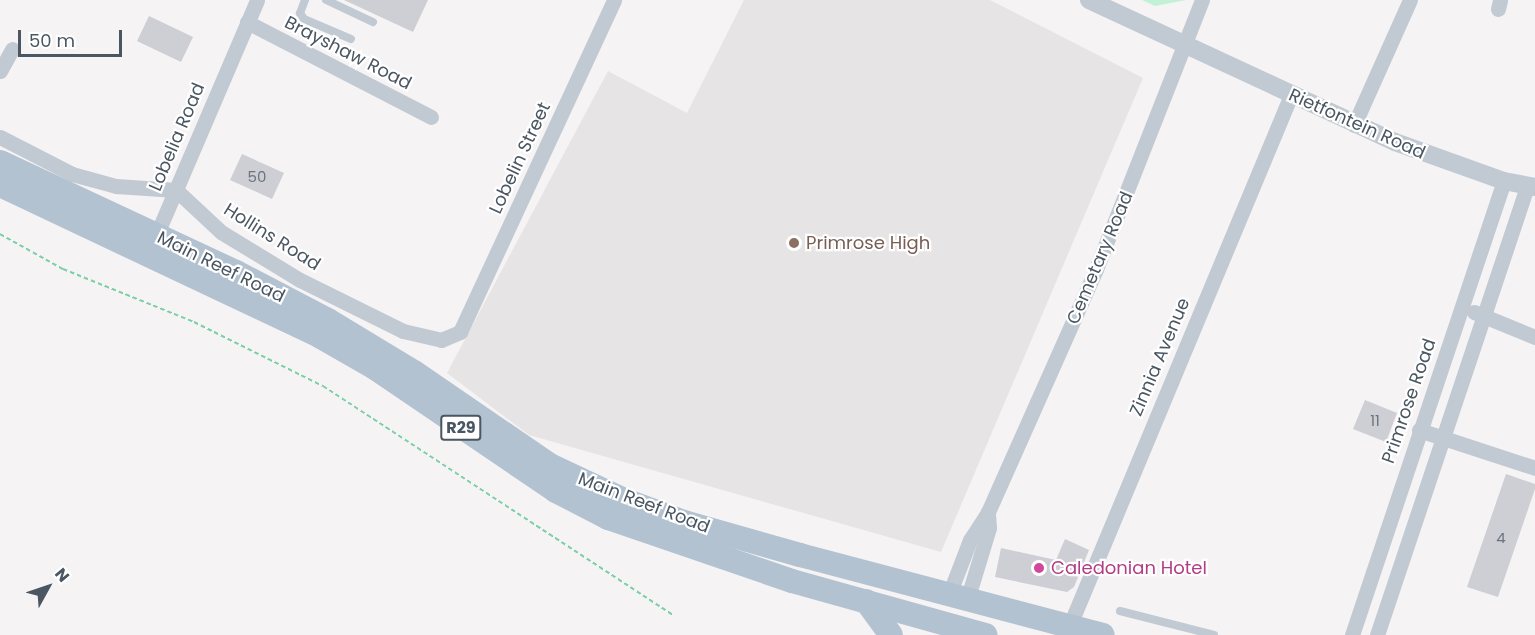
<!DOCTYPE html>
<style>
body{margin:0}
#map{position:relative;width:1535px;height:635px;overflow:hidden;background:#f5f3f3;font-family:Poppins,sans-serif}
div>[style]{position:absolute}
.education>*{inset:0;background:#e6e4e5}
.green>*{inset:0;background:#c3f1d5}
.building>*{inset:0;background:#cdcfd5}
.path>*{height:2px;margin-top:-1px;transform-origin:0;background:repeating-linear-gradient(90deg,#7ad0a6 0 4.5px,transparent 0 7.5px)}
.service>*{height:8px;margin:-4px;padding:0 4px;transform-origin:4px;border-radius:4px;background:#c1cad2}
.minor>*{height:15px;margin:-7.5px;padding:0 7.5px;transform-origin:7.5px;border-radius:7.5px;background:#c1cad2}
.tertiary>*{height:18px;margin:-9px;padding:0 9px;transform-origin:9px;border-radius:9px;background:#c1cad2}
.primary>*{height:24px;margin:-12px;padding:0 12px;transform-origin:12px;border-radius:12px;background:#b3c2d1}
.dots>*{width:16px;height:16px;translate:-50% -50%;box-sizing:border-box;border:3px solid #fff;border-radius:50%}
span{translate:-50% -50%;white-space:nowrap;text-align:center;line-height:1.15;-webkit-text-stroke:4.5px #fff;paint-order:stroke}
.number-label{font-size:15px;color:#6b747e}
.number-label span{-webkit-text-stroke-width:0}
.shield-label span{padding:2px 4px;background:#fff;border:2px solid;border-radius:4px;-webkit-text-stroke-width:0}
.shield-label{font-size:16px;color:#4a5661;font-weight:700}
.street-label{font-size:18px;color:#4a5661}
.education-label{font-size:18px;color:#785e54}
.left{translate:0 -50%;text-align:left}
.hotel-label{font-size:18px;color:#b23c85}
.north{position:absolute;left:18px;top:557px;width:60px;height:60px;-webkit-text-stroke:4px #fff;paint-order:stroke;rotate:50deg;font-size:16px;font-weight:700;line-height:24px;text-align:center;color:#4a5661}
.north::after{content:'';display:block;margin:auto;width:21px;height:27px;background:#4a5661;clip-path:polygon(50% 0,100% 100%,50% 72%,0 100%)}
.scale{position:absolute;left:18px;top:30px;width:104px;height:27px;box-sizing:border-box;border:3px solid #4a5661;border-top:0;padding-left:8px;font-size:18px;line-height:21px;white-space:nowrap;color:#4a5661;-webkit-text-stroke:4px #fff;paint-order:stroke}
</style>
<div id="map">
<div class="education">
<i style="clip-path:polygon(744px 0,990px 0,1143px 78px,941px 552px,529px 435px,447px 373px,608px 71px,687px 113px)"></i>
</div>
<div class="green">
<i style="clip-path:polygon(1142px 0,1186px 0,1155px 6px)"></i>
</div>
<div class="building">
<i style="clip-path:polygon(344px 0,428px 0,413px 32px)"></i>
<i style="clip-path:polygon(149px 16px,193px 37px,181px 62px,137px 41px)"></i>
<i style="clip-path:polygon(242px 154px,284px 173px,272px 199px,230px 180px)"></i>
<i style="clip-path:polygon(1365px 400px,1397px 413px,1386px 442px,1353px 429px)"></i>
<i style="clip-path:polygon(1506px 474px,1535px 484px,1535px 489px,1498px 597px,1467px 587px)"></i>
<i style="clip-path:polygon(1065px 539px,1089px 550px,1074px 587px,1067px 592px,995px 577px,1001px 548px,1056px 560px)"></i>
</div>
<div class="path">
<i style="left:0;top:234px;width:72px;rotate:29.1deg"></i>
<i style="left:63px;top:269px;width:141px;rotate:22deg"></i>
<i style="left:194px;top:322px;width:144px;rotate:26.4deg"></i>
<i style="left:323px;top:386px;width:418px;rotate:33.2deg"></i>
</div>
<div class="service">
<i style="left:305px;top:0;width:14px;rotate:111deg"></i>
<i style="left:300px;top:13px;width:7px;rotate:56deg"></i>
<i style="left:304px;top:19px;width:51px;rotate:23.1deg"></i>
<i style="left:326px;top:0;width:52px;rotate:25.1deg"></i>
<i style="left:1120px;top:611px;width:97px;rotate:14.3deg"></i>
</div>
<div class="minor">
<i style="left:1498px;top:9px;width:9px;rotate:-77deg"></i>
<i style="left:247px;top:22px;width:207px;rotate:27.3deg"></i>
<i style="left:0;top:71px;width:25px;rotate:-61deg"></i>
<i style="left:1354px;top:125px;width:137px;rotate:-65.9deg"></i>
<i style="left:0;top:137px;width:81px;rotate:27.2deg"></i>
<i style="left:72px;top:174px;width:46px;rotate:15.3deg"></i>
<i style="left:116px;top:186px;width:60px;rotate:3.8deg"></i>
<i style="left:176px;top:190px;width:62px;rotate:43deg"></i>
<i style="left:221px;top:232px;width:92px;rotate:31.3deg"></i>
<i style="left:300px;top:280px;width:115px;rotate:26.3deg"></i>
<i style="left:403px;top:331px;width:39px;rotate:13deg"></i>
<i style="left:441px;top:340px;width:21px;rotate:-23deg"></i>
<i style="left:460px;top:332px;width:366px;rotate:-65.1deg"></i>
<i style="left:153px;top:243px;width:264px;rotate:-66.8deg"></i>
<i style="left:1474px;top:312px;width:66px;rotate:22.3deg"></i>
<i style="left:1419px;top:430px;width:122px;rotate:18.1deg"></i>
<i style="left:950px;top:592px;width:56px;rotate:-69deg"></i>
<i style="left:970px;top:540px;width:33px;rotate:-57deg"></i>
<i style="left:988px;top:512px;width:266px;rotate:-66deg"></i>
<i style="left:1096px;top:269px;width:289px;rotate:-68.5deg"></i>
<i style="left:968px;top:597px;width:72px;rotate:-73.1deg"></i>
<i style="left:989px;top:528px;width:16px;rotate:-94deg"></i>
<i style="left:1067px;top:632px;width:582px;rotate:-67.36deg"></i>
<i style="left:1352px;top:635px;width:479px;rotate:-71.5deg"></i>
<i style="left:1377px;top:635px;width:473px;rotate:-71.5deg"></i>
</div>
<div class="tertiary">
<i style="left:1089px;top:0;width:337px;rotate:24.9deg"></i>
<i style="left:1395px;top:142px;width:116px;rotate:19.7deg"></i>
<i style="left:1504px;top:181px;width:32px;rotate:11deg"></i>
</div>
<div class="primary">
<i style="left:0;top:162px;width:260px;rotate:25deg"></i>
<i style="left:236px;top:272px;width:104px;rotate:27.6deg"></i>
<i style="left:328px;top:320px;width:100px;rotate:31.2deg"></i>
<i style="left:414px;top:372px;width:165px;rotate:34.4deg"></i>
<i style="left:550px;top:465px;width:80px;rotate:25.3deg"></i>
<i style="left:622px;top:499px;width:66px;rotate:20.4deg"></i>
<i style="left:684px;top:522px;width:121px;rotate:15.9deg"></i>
<i style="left:800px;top:555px;width:313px;rotate:14.8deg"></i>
<i style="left:0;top:185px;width:355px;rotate:25.3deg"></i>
<i style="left:321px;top:337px;width:62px;rotate:29.9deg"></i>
<i style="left:375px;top:368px;width:219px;rotate:34.2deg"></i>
<i style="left:556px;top:491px;width:59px;rotate:27.4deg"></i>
<i style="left:608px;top:518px;width:194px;rotate:18.9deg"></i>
<i style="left:792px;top:581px;width:201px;rotate:15.6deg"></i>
<i style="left:866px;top:601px;width:42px;rotate:53.7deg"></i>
</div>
<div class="dots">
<i style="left:794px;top:243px;background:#8d6e63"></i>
<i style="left:1039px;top:568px;background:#d1479c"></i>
</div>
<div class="number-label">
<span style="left:257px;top:177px">50</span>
<span style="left:1375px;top:421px">11</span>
<span style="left:1501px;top:538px">4</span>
</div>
<div class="shield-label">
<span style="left:461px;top:428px">R29</span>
</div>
<div class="street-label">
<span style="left:348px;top:53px;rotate:27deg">Brayshaw Road</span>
<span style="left:1357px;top:124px;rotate:24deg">Rietfontein Road</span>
<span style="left:177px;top:137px;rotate:-67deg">Lobelia Road</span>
<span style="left:520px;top:158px;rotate:-65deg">Lobelin Street</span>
<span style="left:272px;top:237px;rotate:32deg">Hollins Road</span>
<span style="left:1100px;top:258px;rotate:-67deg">Cemetary Road</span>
<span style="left:221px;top:267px;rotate:26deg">Main Reef Road</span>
<span style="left:1160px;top:357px;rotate:-67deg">Zinnia Avenue</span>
<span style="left:1409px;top:401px;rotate:-71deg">Primrose Road</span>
<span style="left:644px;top:503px;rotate:21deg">Main Reef Road</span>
</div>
<div class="education-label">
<span class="left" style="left:806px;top:243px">Primrose High</span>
</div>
<div class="hotel-label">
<span class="left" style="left:1051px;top:568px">Caledonian Hotel</span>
</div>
<div class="north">N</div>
<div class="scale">50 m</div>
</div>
